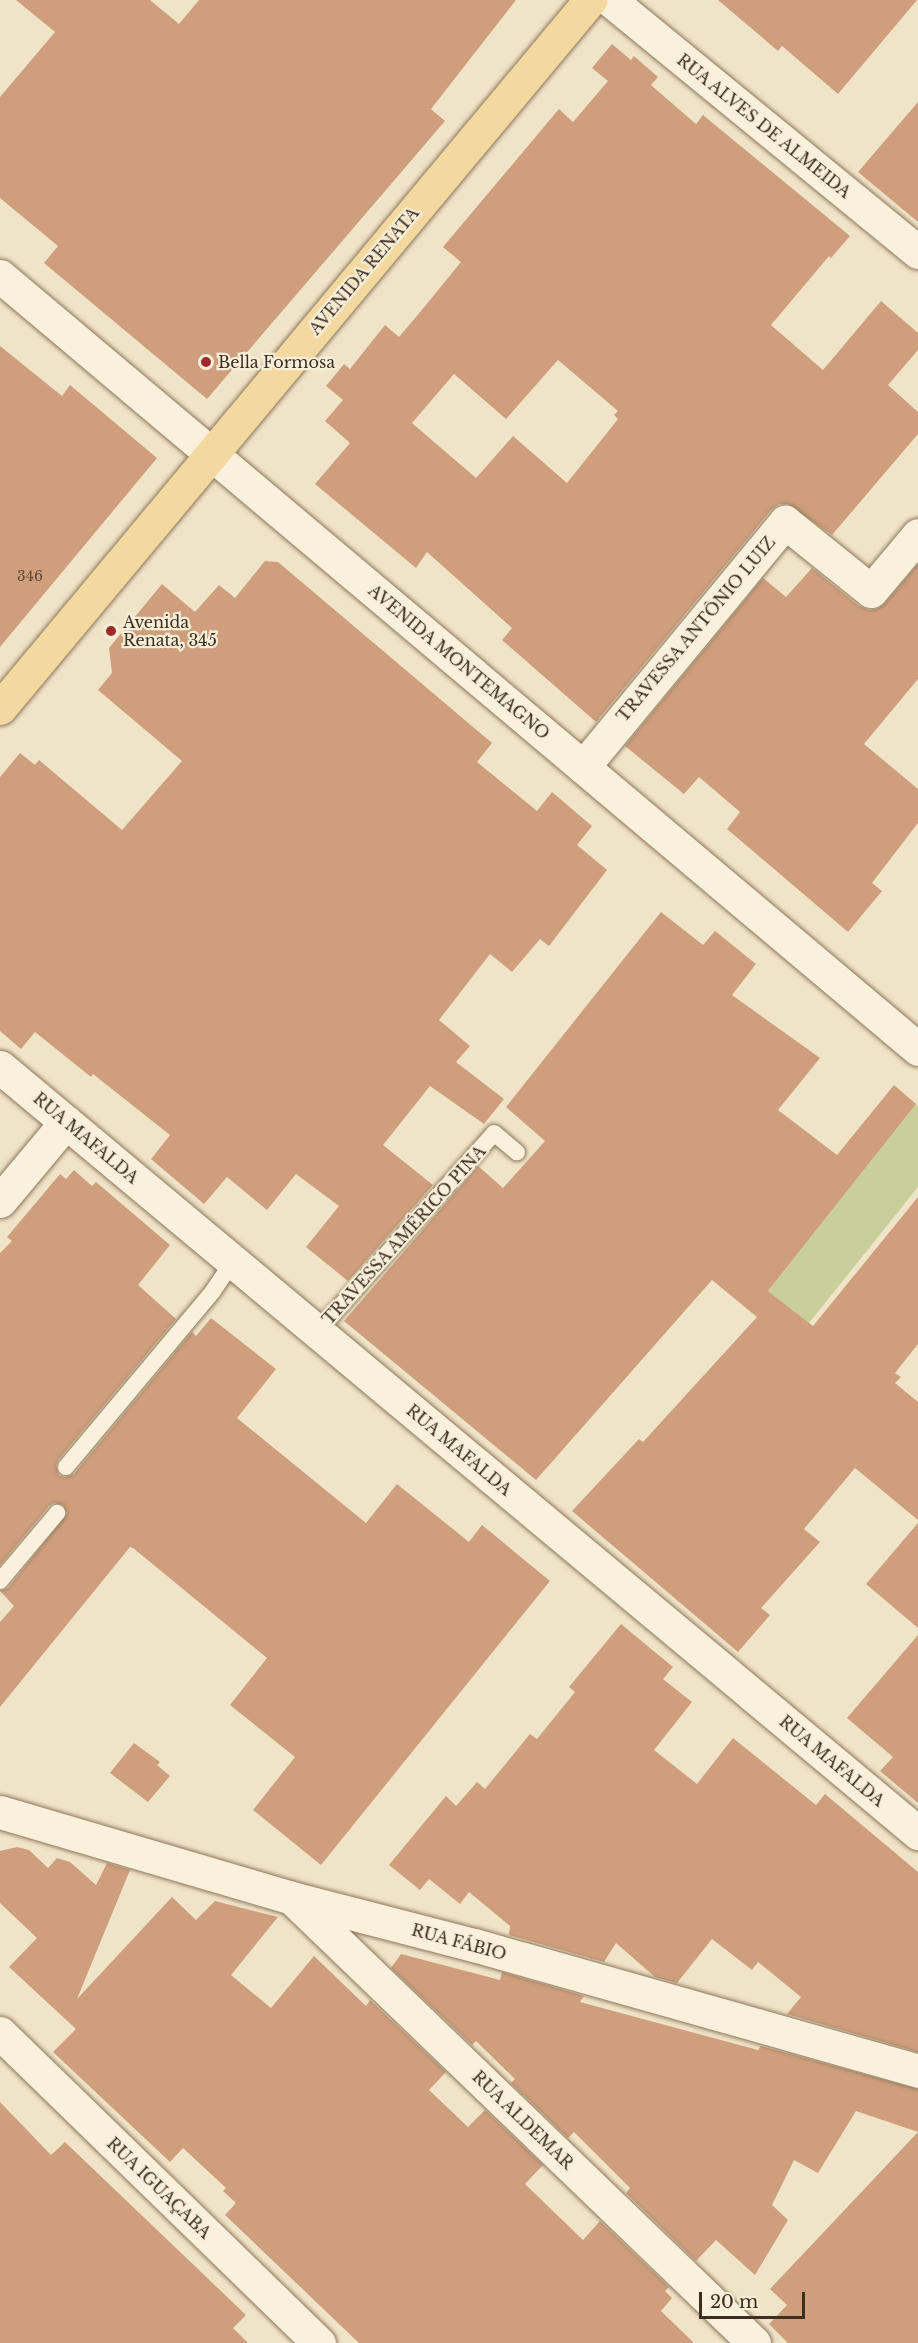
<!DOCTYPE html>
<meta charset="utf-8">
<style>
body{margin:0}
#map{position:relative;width:918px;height:2343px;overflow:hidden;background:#f0e4c8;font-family:"Libre Baskerville",serif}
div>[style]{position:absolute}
.green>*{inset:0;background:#c9cf9b}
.building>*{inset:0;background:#cf9f7d}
.roads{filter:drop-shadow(0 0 2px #8d765c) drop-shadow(0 0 2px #8d765c)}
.lane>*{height:16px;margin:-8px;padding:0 8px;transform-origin:8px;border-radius:8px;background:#faf1dc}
.street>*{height:33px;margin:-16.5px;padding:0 16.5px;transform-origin:16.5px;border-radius:16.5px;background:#faf1dc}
.secondary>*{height:33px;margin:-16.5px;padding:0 16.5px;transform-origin:16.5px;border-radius:16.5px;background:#faf1dc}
.primary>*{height:33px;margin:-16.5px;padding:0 16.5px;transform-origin:16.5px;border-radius:16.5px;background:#f3d9a0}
.dots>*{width:16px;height:16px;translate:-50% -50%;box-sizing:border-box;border:3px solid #f7eed8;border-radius:50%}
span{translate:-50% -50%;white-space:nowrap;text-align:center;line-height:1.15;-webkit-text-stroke:4.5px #f7eed8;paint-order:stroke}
.number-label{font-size:14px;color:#624a37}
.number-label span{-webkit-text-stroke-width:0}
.street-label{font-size:16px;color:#3d2e20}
.poi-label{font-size:16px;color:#3d2e20}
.left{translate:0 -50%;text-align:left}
.scale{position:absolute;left:699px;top:2292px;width:106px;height:27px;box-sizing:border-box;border:3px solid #3d2e20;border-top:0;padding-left:8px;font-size:18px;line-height:21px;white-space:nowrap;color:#3d2e20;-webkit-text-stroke:4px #f7eed8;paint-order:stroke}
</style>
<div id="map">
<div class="green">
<i style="clip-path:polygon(916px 1104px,918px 1107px,918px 1187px,809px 1323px,768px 1291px)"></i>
</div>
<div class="building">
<i style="clip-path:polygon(16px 0,150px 0,179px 24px,199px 0,516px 0,431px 109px,445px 121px,207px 399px,44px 263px,58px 246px,0 198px,0 97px,55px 32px)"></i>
<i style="clip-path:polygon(718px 0,917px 0,838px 94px,782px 46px,778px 51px)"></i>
<i style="clip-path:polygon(evenodd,612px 44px,631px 60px,634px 56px,658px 77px,651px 85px,696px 124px,703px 115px,850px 236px,831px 258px,829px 256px,771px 325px,823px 370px,881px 301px,918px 333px,918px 350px,888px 385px,918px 412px,918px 434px,832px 535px,788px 504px,779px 504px,771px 510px,596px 722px,502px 640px,512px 628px,427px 552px,416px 568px,315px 484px,350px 443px,325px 421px,343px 400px,326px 386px,344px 364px,350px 369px,385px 325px,399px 337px,421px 311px,461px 262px,443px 247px,559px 109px,573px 122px,608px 81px,592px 68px,612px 44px,558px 360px,618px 411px,614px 415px,618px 419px,567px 483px,513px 436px,476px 478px,412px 423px,454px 374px,506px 419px,558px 360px)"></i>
<i style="clip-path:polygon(918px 102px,918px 222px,858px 172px)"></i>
<i style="clip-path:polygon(0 346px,62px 396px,70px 385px,157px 458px,0 647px)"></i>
<i style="clip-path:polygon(265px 561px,278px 562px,492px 743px,477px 762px,537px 811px,552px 792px,592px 826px,577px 845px,607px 870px,549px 946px,540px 939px,512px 972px,490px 954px,439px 1020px,470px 1046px,456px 1062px,504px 1099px,484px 1124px,430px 1086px,383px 1145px,433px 1185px,348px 1281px,306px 1247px,339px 1206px,296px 1174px,267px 1210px,227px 1177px,204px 1204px,151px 1159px,170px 1135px,93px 1074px,91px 1077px,35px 1032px,21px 1049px,0 1031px,0 777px,20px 753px,35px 765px,39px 760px,122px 830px,182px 761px,98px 690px,112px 673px,109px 648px,162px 584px,195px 612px,219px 585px,235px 598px)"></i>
<i style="clip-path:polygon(918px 564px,918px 679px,864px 744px,918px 789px,918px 823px,872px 883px,882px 891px,848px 932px,727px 829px,740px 812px,699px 777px,684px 794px,625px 746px,763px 578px,786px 597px,812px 568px,859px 606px,869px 610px,877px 609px,885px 603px)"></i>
<i style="clip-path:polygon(661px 912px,703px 945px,715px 931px,756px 964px,732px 995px,820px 1058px,778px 1110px,837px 1155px,894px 1085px,916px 1104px,768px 1291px,813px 1326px,918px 1197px,918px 1344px,895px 1373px,901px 1377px,895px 1383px,918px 1402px,918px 1520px,855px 1468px,804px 1529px,820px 1542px,761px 1608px,770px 1615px,738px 1652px,572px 1511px,639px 1439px,643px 1442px,757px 1317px,712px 1280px,536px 1480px,344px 1321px,478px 1166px,503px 1188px,545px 1141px,506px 1107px)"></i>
<i style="clip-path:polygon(74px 1170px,92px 1186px,96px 1182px,170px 1245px,138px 1285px,176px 1319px,58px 1460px,56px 1466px,59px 1475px,65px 1477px,74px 1474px,192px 1332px,196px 1336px,211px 1318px,276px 1369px,237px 1418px,366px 1523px,397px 1484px,469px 1542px,482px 1525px,550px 1581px,321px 1865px,253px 1810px,295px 1757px,230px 1705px,267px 1658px,133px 1548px,130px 1547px,0 1707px,0 1622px,14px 1606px,0 1591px,8px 1588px,67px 1514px,63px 1505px,54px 1503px,49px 1506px,0 1565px,0 1253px,12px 1241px,7px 1237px,60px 1174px,66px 1179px)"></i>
<i style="clip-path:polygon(918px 1523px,918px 1628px,866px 1584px)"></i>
<i style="clip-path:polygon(621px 1624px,673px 1667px,663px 1679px,692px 1702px,654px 1750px,697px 1784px,733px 1738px,816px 1805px,825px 1794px,918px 1872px,918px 2052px,787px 2014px,801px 1997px,758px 1962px,752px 1970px,712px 1939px,677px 1983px,655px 1977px,616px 1943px,604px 1962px,509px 1935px,510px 1926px,469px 1892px,460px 1904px,429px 1879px,420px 1890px,389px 1865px,446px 1796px,456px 1806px,477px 1782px,485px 1789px,530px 1734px,537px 1739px,575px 1692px,569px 1687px)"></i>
<i style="clip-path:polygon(918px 1635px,918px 1803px,880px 1771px,893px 1757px,847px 1718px)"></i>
<i style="clip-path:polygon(134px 1743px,160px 1762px,157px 1765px,170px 1776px,148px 1802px,110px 1773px)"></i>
<i style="clip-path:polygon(17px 1847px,29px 1850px,48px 1868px,57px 1858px,70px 1862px,96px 1885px,107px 1863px,130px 1870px,77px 1999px,172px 1897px,196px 1920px,215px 1901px,278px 1917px,231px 1975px,271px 2008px,314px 1956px,366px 2006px,370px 2000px,446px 2072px,429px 2090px,468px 2127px,485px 2110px,543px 2165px,525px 2184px,583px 2240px,600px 2221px,669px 2287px,665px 2291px,672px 2298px,661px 2311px,694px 2343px,359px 2343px,225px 2215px,236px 2203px,223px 2191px,226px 2188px,183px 2148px,170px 2162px,53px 2052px,76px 2029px,9px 1967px,37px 1938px,0 1903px,0 1851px)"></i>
<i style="clip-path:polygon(401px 1954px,500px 1980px,502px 1972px,584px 1996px,580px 2002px,758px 2050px,761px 2046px,918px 2089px,918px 2132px,856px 2111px,818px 2173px,794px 2160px,772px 2205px,788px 2220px,755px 2275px,716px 2240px,696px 2261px,626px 2193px,630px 2188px,574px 2132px,568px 2138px,511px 2083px,515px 2079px,476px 2041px,472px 2045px,391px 1968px)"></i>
<i style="clip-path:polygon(0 2102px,51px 2155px,65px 2142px,246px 2315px,233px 2328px,248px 2343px,0 2343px)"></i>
<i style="clip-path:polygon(918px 2132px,918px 2343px,788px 2343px,769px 2324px,787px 2305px,770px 2289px)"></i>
</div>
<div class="roads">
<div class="lane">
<i style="left:317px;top:1332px;width:266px;rotate:-48.3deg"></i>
<i style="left:494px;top:1133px;width:30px;rotate:40deg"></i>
<i style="left:66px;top:1467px;width:229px;rotate:-50.1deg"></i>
<i style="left:213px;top:1291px;width:36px;rotate:-56deg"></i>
<i style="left:0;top:1581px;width:89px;rotate:-50deg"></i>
</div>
<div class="street">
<i style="left:610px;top:0;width:398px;rotate:39.3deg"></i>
<i style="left:583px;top:767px;width:318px;rotate:-50.5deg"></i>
<i style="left:785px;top:522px;width:110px;rotate:38.7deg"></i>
<i style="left:871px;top:591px;width:73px;rotate:-50deg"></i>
<i style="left:0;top:1067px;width:1196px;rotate:39.84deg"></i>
<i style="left:0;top:1201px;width:103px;rotate:-50.1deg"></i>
<i style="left:0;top:1812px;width:304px;rotate:16.4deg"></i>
<i style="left:292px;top:1898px;width:188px;rotate:14.5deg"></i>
<i style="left:474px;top:1945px;width:462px;rotate:15.8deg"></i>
<i style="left:293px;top:1899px;width:640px;rotate:43.92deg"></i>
<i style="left:0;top:2033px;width:445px;rotate:44.2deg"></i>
</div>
<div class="secondary">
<i style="left:0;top:276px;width:1200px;rotate:40.1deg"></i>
</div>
<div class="primary">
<i style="left:0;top:708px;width:922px;rotate:-50.19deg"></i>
</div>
</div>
<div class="dots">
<i style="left:206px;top:362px;background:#9e2a2b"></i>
<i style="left:111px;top:631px;background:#9e2a2b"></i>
</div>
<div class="number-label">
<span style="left:30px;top:576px">346</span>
</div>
<div class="street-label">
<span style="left:764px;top:126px;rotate:39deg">RUA ALVES DE ALMEIDA</span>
<span style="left:364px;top:271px;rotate:-50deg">AVENIDA RENATA</span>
<span style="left:696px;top:629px;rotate:-50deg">TRAVESSA ANTÔNIO LUIZ</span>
<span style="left:459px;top:662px;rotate:40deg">AVENIDA MONTEMAGNO</span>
<span style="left:86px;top:1138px;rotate:40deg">RUA MAFALDA</span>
<span style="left:404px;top:1235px;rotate:-48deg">TRAVESSA AMÉRICO PINA</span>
<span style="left:459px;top:1450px;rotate:40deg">RUA MAFALDA</span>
<span style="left:832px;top:1761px;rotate:40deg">RUA MAFALDA</span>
<span style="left:459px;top:1942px;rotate:15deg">RUA FÁBIO</span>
<span style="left:523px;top:2120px;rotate:44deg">RUA ALDEMAR</span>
<span style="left:159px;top:2188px;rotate:44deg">RUA IGUAÇABA</span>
</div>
<div class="poi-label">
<span class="left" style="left:218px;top:362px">Bella Formosa</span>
<span class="left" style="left:123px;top:631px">Avenida<br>Renata, 345</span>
</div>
<div class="scale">20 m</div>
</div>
